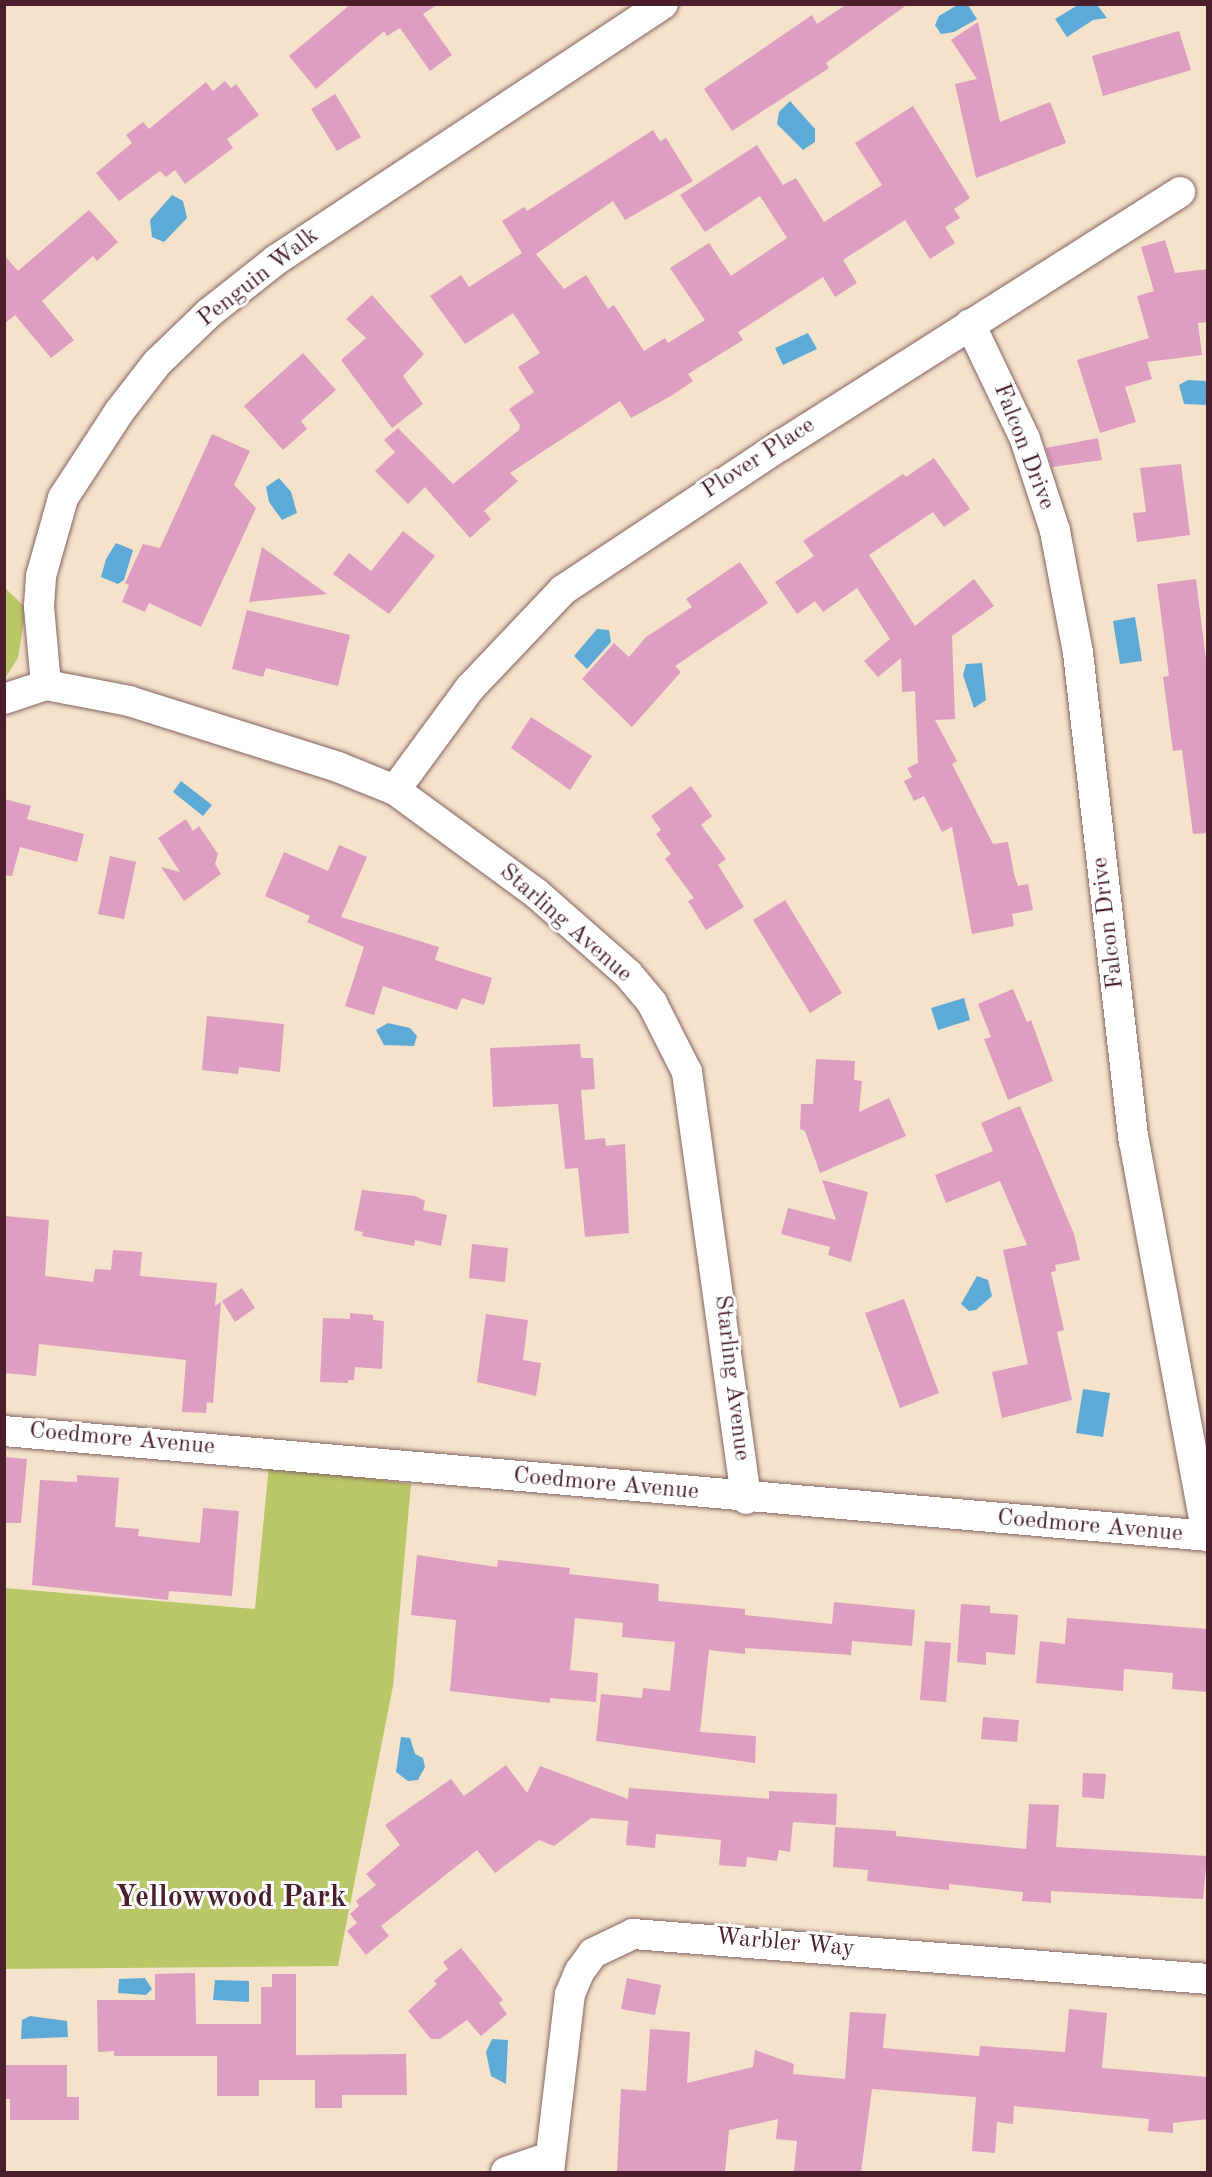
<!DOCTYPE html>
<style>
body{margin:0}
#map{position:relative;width:1212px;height:2177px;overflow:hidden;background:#f4e2ca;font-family:"Old Standard TT",serif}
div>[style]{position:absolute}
.green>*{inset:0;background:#bac768}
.water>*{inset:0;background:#5eaad7}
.building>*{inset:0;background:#dd9ec1}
.roads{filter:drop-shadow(0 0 2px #866363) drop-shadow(0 0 2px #866363)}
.minor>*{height:30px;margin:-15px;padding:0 15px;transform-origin:15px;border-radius:15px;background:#fff}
span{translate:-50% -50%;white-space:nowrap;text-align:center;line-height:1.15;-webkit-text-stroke:6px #fff;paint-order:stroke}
.street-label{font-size:24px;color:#4a1f2b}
.district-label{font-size:30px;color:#4a1f2b;font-weight:700}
.frame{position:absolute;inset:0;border:6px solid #4a1f2b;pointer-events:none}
</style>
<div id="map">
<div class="green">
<i style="clip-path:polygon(4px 587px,26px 608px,18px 658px,5px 678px)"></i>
<i style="clip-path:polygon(269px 1465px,411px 1484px,393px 1686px,338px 1966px,5px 1969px,4px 1588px,255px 1609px)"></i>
</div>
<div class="water">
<i style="clip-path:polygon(959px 4px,968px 5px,977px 19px,954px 32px,941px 34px,935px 25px,939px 16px)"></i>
<i style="clip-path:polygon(1078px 5px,1097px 5px,1107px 18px,1093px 20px,1067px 37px,1055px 19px)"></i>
<i style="clip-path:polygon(790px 101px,815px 129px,815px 142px,803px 150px,777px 124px,779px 112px)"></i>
<i style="clip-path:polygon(172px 195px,183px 201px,187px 218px,164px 242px,152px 237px,150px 220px)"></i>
<i style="clip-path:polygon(808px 333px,817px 349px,783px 365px,775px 348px)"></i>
<i style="clip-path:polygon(1188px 380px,1207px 381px,1207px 405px,1184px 404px,1179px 385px)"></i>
<i style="clip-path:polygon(279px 478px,291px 492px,297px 513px,282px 520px,269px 502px,266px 487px)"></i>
<i style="clip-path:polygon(116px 543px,133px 550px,124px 580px,118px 584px,101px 577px,106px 559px)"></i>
<i style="clip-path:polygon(1135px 617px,1142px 661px,1120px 664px,1113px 621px)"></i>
<i style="clip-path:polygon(597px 629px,609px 630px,611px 642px,587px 669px,574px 656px)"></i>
<i style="clip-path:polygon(982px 663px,986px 700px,974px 708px,963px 675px,966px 664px)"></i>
<i style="clip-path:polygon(181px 781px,212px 805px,203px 816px,173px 792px)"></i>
<i style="clip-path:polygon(964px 998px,970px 1020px,938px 1030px,931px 1008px)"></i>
<i style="clip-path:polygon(388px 1023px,410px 1028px,417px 1036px,414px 1046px,384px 1045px,376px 1030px)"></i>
<i style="clip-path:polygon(977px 1276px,988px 1280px,992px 1296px,976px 1310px,969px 1311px,961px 1304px)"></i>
<i style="clip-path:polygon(1083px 1389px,1110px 1393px,1103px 1437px,1076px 1433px)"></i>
<i style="clip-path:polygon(401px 1737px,410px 1738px,415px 1754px,423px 1758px,425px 1767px,418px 1780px,408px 1781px,396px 1772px)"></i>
<i style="clip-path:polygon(145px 1978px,152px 1989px,146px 1995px,118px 1993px,119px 1979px)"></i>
<i style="clip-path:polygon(215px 1980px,249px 1981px,249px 2002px,213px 2000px)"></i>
<i style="clip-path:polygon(30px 2016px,67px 2021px,68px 2037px,21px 2039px,22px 2020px)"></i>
<i style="clip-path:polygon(492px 2039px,508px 2040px,506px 2084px,491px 2076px,486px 2052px)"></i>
</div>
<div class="building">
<i style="clip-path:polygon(351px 4px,438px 4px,423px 14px,452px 55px,430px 71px,400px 28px,387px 36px,384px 31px,316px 89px,289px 56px)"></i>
<i style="clip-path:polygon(847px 4px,908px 4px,826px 63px,829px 68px,732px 131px,704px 89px,812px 15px,817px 24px)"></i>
<i style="clip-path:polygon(978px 22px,1000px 122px,1050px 102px,1066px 143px,976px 178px,955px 84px,977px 79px,951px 40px)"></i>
<i style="clip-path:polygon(1179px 31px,1191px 70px,1103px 96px,1092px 56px)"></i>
<i style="clip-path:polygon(225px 81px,231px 88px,236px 84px,259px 115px,227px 139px,233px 148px,185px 184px,175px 170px,166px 177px,160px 171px,119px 201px,96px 173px,132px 143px,126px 135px,143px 122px,149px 129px,206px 82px,213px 91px)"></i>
<i style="clip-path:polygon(335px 94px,361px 137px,337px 151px,311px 109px)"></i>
<i style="clip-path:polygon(913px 106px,970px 198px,954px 209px,960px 218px,945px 227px,955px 243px,930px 259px,905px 220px,843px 260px,857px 283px,835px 297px,823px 277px,738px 332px,743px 340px,688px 374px,693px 381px,671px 396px,631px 418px,620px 401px,510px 473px,518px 481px,484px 511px,491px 519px,470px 538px,425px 487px,408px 504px,375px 471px,395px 452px,384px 440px,398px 428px,453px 484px,519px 430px,520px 425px,509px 409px,534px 392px,518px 367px,540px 353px,513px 313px,465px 344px,430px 296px,461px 275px,469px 287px,522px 253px,502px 221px,524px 207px,527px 211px,653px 130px,660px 141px,666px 138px,693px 181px,625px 220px,613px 201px,536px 254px,564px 289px,586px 275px,608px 309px,614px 305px,644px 351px,665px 338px,668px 343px,705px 320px,670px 268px,709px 243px,731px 276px,787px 238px,760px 196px,705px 232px,680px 195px,757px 145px,783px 185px,796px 178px,824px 222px,882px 185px,855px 143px)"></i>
<i style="clip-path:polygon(89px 210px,118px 242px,97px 261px,93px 256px,42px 301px,74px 340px,51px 358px,15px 315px,4px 324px,4px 255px,18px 271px)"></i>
<i style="clip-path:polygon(1165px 240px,1175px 273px,1208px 269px,1208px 322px,1198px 323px,1202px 355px,1147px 362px,1152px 379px,1125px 387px,1136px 422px,1100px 433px,1077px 360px,1149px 338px,1137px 296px,1154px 291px,1141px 247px)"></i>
<i style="clip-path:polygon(372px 295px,424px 354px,403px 376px,423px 404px,392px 428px,341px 360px,366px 338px,346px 319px)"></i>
<i style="clip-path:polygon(303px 353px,336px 390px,301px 421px,307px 429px,283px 450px,244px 406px)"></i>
<i style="clip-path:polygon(212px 434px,250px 451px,234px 485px,256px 508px,201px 627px,149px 603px,145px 612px,122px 602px,129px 585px,125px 583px,143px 544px,160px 548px)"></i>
<i style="clip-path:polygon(1098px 438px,1102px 460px,1052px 467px,1046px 448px)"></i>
<i style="clip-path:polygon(934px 458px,970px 509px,944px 527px,933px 512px,869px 555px,915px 626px,974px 579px,994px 606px,952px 636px,955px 719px,935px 720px,957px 761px,952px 764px,993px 844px,1008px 842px,1014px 874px,1018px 886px,1028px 884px,1033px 910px,1012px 914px,1014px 926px,972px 934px,952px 827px,942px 832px,924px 796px,914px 801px,904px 781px,912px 777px,907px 768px,918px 763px,915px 691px,902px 692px,901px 658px,878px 677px,864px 661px,890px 639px,857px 588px,823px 612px,815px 601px,797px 614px,775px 582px,814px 556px,803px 541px,903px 474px,906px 477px)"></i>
<i style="clip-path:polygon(1181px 464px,1190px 535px,1137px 542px,1133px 513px,1146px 512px,1140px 468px)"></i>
<i style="clip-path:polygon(403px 531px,435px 556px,389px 614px,333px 574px,349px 553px,371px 571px)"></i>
<i style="clip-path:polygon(262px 547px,327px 594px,249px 602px)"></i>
<i style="clip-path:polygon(740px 562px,768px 603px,675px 666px,681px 672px,632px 727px,582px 679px,614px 643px,629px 657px,646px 637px,692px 607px,686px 599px)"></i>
<i style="clip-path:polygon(1196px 579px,1208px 676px,1208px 833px,1193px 834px,1182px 750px,1173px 751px,1163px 677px,1169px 676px,1157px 584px)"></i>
<i style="clip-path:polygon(247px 610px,350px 635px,338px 686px,266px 668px,263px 677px,232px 669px)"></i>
<i style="clip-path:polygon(531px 717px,592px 756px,570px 790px,511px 748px)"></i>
<i style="clip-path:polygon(691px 786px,712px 816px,701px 825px,726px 859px,718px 865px,744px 907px,706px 930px,688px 901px,694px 898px,665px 859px,671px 854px,656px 834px,661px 830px,651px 816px)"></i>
<i style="clip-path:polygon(4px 799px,31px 806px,27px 819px,84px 834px,77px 862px,20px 847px,12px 876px,4px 875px)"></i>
<i style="clip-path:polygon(186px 819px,193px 831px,199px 826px,218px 854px,215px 864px,221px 874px,184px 901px,161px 867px,180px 872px,158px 838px)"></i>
<i style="clip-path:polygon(339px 845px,367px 857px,341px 917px,439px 947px,435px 960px,492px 978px,484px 1005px,462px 998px,457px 1010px,383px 986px,374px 1015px,345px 1006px,364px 947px,307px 922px,310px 916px,265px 896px,284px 852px,328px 871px)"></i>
<i style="clip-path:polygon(110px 856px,136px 862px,124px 919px,98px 914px)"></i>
<i style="clip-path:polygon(785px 900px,842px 993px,810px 1013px,753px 920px)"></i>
<i style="clip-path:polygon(1013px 989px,1027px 1022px,1031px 1020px,1053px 1081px,1008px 1100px,984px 1039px,991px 1037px,978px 1004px)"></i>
<i style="clip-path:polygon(207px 1016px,284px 1024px,280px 1072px,239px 1067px,238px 1074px,202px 1070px)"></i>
<i style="clip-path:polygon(580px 1044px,581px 1058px,593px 1058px,595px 1089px,581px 1090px,585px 1140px,605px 1138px,606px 1146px,625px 1144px,629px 1233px,585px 1237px,578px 1168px,565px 1169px,558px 1104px,493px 1107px,490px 1048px)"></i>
<i style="clip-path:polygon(816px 1059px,855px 1061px,854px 1080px,862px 1081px,859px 1112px,889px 1098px,906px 1136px,820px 1173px,805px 1131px,800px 1129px,801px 1104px,813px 1104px)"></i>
<i style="clip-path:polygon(1020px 1106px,1074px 1234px,1080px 1260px,1055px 1265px,1056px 1271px,1051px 1272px,1064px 1330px,1057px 1332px,1072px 1400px,1002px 1418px,992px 1372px,1028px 1364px,1003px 1250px,1027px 1245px,1000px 1181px,946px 1203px,935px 1175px,993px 1151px,981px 1123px)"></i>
<i style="clip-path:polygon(822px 1180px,868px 1192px,851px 1262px,828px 1255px,830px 1247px,781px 1234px,788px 1208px,836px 1220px)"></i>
<i style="clip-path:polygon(362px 1190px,415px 1196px,425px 1201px,423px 1210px,447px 1215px,441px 1246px,415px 1240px,414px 1246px,362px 1236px,363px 1232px,354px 1230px)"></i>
<i style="clip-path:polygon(4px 1216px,49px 1220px,45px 1276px,93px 1282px,95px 1269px,111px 1270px,113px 1250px,142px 1252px,140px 1276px,217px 1283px,215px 1306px,221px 1302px,213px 1403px,207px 1402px,206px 1413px,182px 1412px,186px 1360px,39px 1344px,36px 1376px,4px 1373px)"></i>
<i style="clip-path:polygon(472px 1244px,508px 1248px,505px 1282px,469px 1278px)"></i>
<i style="clip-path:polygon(242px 1288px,255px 1308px,235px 1322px,222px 1301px)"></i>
<i style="clip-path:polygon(904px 1299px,939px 1393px,900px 1408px,865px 1313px)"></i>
<i style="clip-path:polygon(350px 1313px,373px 1315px,373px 1320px,384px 1321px,382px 1369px,355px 1367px,354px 1380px,348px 1380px,348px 1383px,320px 1382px,323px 1318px,350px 1319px)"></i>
<i style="clip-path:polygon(486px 1314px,528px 1320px,523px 1360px,541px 1363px,536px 1396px,477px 1382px)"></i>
<i style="clip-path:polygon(4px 1457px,27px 1459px,21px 1523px,4px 1523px)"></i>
<i style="clip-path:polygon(77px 1475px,119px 1478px,115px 1527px,139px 1529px,138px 1536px,200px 1543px,203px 1508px,239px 1511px,232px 1596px,169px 1591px,168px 1600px,32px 1585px,40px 1480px,77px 1482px)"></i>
<i style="clip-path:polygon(417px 1555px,497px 1567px,498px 1560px,570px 1568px,569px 1574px,659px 1584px,658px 1601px,745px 1609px,745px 1615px,832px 1624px,834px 1602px,915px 1610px,912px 1646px,852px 1641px,851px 1655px,745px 1648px,745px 1654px,709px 1650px,700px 1732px,756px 1736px,755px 1763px,596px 1741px,601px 1694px,642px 1698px,643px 1688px,670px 1691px,675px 1642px,622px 1637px,623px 1623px,575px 1618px,570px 1670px,598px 1673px,596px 1702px,550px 1698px,550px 1703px,450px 1691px,456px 1620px,411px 1615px)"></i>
<i style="clip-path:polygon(961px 1604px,990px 1606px,990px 1613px,1018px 1615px,1015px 1655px,986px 1652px,986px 1665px,957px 1662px)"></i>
<i style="clip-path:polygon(1067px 1618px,1208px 1629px,1208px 1692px,1172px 1689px,1173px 1673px,1124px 1669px,1123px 1691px,1036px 1683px,1040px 1641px,1065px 1644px)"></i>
<i style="clip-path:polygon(925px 1641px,951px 1643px,946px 1702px,920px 1700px)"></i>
<i style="clip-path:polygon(983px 1717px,1019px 1720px,1017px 1742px,981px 1739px)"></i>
<i style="clip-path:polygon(506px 1765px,527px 1793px,540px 1766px,628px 1799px,629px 1788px,769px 1799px,769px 1791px,837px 1794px,836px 1825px,793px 1822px,790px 1852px,779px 1850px,777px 1861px,747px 1857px,746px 1867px,719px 1865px,721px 1840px,656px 1834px,655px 1848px,626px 1845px,628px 1821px,591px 1818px,554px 1846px,539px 1840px,495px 1873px,477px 1850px,381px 1926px,389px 1936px,366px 1955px,347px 1931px,357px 1923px,350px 1914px,359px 1906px,356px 1901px,376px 1885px,366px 1874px,400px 1845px,385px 1825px,451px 1779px,464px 1796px)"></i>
<i style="clip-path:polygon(1083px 1773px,1106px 1774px,1104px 1799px,1082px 1797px)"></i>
<i style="clip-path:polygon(1029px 1804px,1059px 1805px,1056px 1847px,1207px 1856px,1203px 1899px,1051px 1891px,1051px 1903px,1022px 1901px,1023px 1892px,949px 1884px,949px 1890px,867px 1881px,868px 1870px,833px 1867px,835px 1827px,896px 1831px,896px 1836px,1026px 1849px)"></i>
<i style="clip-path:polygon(461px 1948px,503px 2000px,499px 2003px,507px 2014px,481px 2036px,467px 2020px,440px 2039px,431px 2039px,408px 2011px,437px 1984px,434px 1981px,448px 1969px,443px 1962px)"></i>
<i style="clip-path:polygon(195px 1973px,196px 2024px,261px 2024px,261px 1987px,272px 1987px,272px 1974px,296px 1974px,296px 2055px,406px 2054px,407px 2095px,342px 2095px,342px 2108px,315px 2108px,315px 2080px,259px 2080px,259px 2096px,217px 2096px,217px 2056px,114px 2056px,114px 2051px,98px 2052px,97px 2000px,155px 2000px,155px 1974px)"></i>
<i style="clip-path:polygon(627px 1978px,661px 1985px,655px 2015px,621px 2009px)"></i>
<i style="clip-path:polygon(1069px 2009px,1107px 2013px,1102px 2068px,1208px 2077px,1208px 2119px,1173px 2123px,1173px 2133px,1148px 2131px,1149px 2119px,1014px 2106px,1013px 2124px,997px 2122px,995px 2153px,972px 2151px,976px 2097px,872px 2089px,861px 2172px,794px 2172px,797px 2141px,776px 2139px,778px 2119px,729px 2130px,725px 2172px,617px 2172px,621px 2089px,646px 2091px,650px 2029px,690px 2032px,687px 2083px,753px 2067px,755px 2050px,794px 2064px,793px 2074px,845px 2079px,850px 2012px,886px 2014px,883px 2048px,979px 2056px,980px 2046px,1065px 2052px)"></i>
<i style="clip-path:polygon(4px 2065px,67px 2065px,67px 2097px,79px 2097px,79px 2120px,10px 2120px,10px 2099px,4px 2099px)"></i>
</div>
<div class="roads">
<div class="minor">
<i style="left:970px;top:324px;width:127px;rotate:64.4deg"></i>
<i style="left:1025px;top:439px;width:97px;rotate:71.9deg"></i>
<i style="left:1055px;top:531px;width:124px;rotate:79.3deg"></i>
<i style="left:1078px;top:653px;width:491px;rotate:83.5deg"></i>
<i style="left:1134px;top:1141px;width:402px;rotate:79.5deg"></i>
<i style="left:46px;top:685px;width:79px;rotate:-95.1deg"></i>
<i style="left:39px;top:606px;width:30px;rotate:-86deg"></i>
<i style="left:41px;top:576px;width:81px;rotate:-74.2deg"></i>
<i style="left:63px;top:498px;width:103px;rotate:-56.9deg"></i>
<i style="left:119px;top:412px;width:62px;rotate:-52.2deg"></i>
<i style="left:157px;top:363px;width:72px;rotate:-43.9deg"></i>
<i style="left:209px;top:313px;width:85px;rotate:-38.3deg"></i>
<i style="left:276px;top:260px;width:464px;rotate:-33.5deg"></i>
<i style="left:4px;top:699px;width:44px;rotate:-18.4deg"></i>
<i style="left:46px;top:685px;width:85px;rotate:10.9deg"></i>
<i style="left:129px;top:701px;width:219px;rotate:17.5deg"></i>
<i style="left:338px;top:767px;width:61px;rotate:22deg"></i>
<i style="left:395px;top:790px;width:176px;rotate:36.2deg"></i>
<i style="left:537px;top:894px;width:121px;rotate:41.3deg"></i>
<i style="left:628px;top:974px;width:38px;rotate:50deg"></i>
<i style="left:652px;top:1003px;width:77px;rotate:63.1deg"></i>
<i style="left:687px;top:1072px;width:431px;rotate:82.1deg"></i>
<i style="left:395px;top:790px;width:127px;rotate:-53.7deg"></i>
<i style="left:470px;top:688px;width:135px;rotate:-46.5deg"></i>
<i style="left:563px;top:590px;width:260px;rotate:-33.6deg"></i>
<i style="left:780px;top:446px;width:474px;rotate:-32.4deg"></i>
<i style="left:4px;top:1431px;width:1209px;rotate:4.98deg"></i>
<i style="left:506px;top:2172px;width:46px;rotate:-18.8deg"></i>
<i style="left:549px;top:2172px;width:179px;rotate:-83.3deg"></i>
<i style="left:570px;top:1994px;width:25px;rotate:-67deg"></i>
<i style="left:580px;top:1971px;width:22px;rotate:-54deg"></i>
<i style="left:593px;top:1953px;width:44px;rotate:-25.4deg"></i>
<i style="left:633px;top:1934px;width:577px;rotate:4.47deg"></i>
</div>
</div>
<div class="street-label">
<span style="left:259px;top:278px;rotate:-38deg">Penguin Walk</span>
<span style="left:1023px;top:447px;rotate:69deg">Falcon Drive</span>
<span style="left:759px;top:459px;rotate:-33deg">Plover Place</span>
<span style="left:1109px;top:923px;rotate:-97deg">Falcon Drive</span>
<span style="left:565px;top:924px;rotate:41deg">Starling Avenue</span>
<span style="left:731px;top:1378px;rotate:83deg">Starling Avenue</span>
<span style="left:122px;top:1440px;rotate:5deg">Coedmore Avenue</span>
<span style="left:606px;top:1485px;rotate:5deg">Coedmore Avenue</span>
<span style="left:1090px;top:1527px;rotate:5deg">Coedmore Avenue</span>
<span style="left:785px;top:1944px;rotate:5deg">Warbler Way</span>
</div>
<div class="district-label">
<span style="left:231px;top:1898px">Yellowwood Park</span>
</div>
<div class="frame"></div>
</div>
